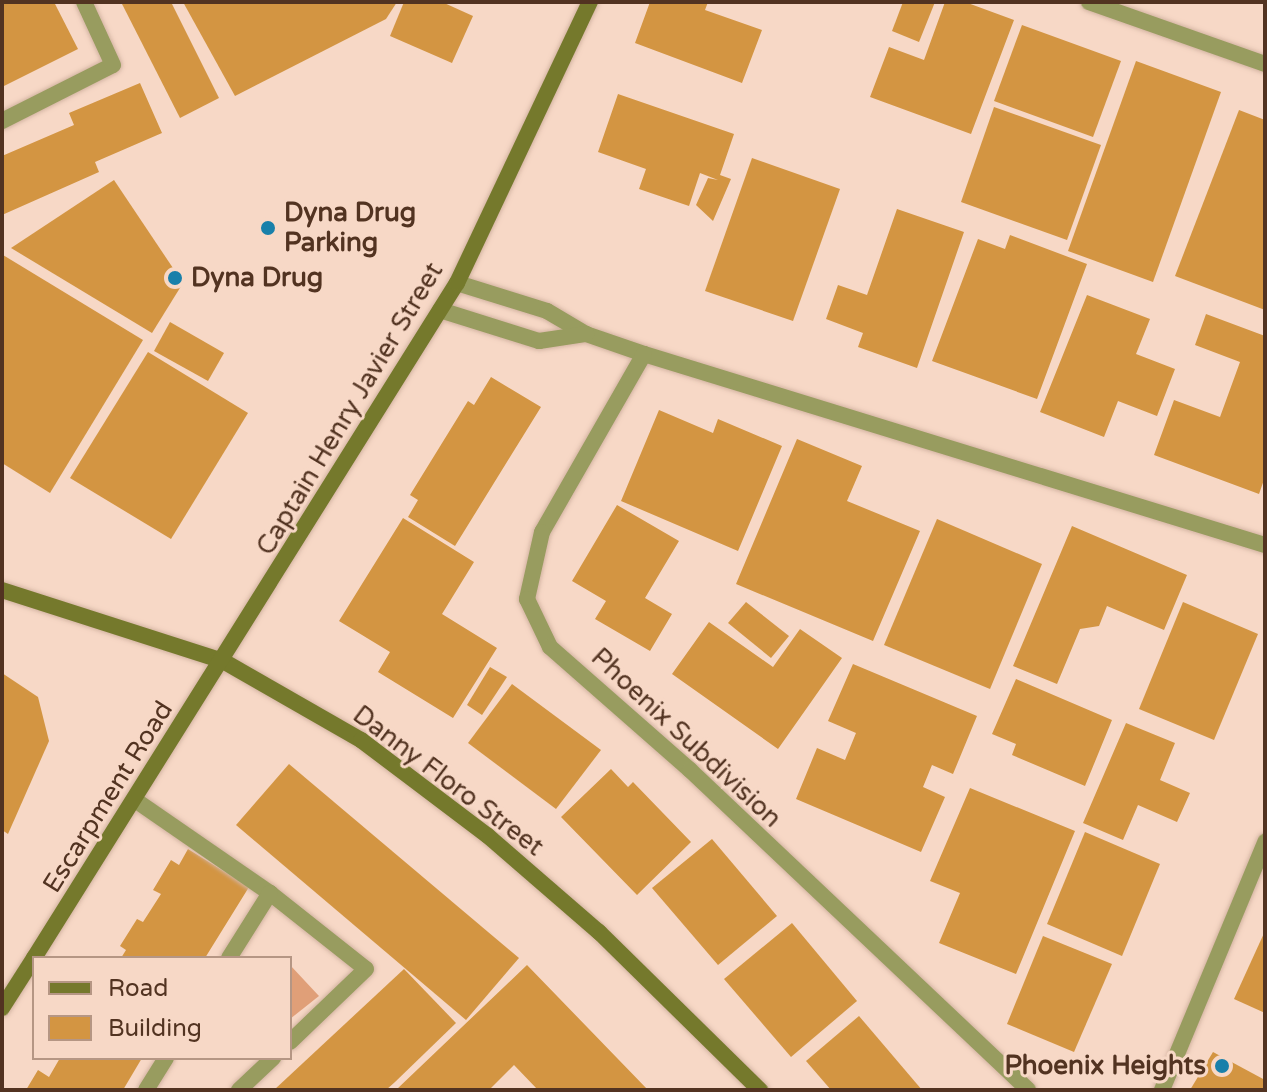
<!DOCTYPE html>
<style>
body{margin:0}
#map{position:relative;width:1267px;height:1092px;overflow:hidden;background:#f7d8c6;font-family:"Varela Round",sans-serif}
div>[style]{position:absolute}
.green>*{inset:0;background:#e09f78}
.building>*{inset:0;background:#d39542}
.roads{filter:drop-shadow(0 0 2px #d3b4a2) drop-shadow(0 0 2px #d3b4a2)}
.lane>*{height:16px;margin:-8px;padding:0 8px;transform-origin:8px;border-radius:8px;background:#989c5f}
.street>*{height:16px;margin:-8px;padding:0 8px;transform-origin:8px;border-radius:8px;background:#989c5f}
.secondary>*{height:16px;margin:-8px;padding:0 8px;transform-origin:8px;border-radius:8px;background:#75792c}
.dots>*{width:22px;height:22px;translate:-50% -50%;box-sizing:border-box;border:4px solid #f7d8c6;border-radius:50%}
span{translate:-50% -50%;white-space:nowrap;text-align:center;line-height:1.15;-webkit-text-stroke:6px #f7d8c6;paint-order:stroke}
.poi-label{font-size:26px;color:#523321;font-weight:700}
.left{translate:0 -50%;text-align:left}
.right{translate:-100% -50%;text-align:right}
.street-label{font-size:26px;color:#523321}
.frame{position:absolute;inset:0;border:4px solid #523321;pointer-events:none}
.legend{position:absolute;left:32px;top:956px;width:260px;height:104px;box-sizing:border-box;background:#f7d8c6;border:2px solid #b59684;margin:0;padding:10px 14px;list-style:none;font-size:24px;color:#523321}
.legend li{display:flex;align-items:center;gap:16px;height:40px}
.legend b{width:40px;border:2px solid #b59684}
</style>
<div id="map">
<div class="green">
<i style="clip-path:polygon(290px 965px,319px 996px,290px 1019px)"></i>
</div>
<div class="building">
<i style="clip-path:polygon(2px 2px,54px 2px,78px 49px,2px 87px)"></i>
<i style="clip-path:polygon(121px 2px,171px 2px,219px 98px,180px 118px)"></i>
<i style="clip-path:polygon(183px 2px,397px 2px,386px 19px,235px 96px)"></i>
<i style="clip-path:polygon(404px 2px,442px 2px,473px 16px,452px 63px,390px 36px)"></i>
<i style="clip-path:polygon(650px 2px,708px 2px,705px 10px,762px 30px,742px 83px,635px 43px)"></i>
<i style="clip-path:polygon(903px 2px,935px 2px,919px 42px,892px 31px)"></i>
<i style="clip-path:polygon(945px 2px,965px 2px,1014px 20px,971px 134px,870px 97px,889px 47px,924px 60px)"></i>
<i style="clip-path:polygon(1022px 25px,1121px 61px,1093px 137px,994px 101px)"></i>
<i style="clip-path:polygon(1136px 61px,1221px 92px,1153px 282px,1068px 251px)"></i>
<i style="clip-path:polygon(140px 83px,162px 133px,95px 162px,99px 172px,2px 215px,2px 156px,74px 125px,69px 113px)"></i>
<i style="clip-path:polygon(618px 94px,734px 134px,720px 175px,731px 179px,713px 221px,696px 205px,708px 178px,718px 180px,700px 173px,689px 206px,639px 189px,646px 169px,598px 152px)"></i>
<i style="clip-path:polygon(994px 107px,1101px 145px,1067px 240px,961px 202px)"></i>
<i style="clip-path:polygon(1239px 110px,1265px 120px,1265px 310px,1175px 276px)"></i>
<i style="clip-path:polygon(752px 158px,840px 189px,793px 321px,705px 291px)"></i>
<i style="clip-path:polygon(114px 180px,183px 283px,152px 333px,11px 248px)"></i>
<i style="clip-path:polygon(897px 209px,964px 232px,917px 368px,858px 347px,863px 333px,826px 319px,838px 285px,867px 295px)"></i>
<i style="clip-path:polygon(1010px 235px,1087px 264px,1037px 399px,932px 361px,978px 239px,1005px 249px)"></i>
<i style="clip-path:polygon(3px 255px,143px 340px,50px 493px,2px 463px)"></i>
<i style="clip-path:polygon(1087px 295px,1150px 319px,1136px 354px,1175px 369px,1157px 416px,1118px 401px,1104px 437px,1040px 412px)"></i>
<i style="clip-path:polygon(1206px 314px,1265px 336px,1265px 477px,1259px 494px,1154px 455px,1174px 400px,1220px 417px,1240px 362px,1195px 345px)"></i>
<i style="clip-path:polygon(170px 322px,224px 353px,208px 381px,154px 351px)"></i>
<i style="clip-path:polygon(148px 352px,248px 413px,171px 539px,70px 478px)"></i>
<i style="clip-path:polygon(491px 377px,541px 407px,455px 546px,408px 517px,418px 500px,410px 495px,468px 401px,474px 405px)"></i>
<i style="clip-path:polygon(659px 410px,713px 433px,718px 419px,782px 446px,738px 551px,621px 501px)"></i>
<i style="clip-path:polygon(797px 439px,862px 466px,847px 501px,920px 531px,873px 641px,736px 584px)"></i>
<i style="clip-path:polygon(617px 505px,679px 541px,645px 598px,672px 614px,650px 651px,595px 619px,606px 601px,572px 581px)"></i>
<i style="clip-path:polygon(403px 518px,474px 562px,442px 614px,497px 648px,453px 718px,378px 672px,390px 652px,339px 621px)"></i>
<i style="clip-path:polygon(937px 519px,1042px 564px,990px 689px,884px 645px)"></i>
<i style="clip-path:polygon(1072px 526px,1187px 575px,1164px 630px,1107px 606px,1099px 626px,1080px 629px,1057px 684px,1013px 666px)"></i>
<i style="clip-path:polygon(746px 602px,789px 636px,771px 658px,728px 623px)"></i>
<i style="clip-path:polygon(1183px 602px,1258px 634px,1214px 740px,1139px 709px)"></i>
<i style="clip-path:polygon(709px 622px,773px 667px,800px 629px,842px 658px,778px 749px,672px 674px)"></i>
<i style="clip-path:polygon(853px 664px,977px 716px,953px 774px,932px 765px,923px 787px,945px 797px,921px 852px,796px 799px,817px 748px,845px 760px,856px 733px,828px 721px)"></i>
<i style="clip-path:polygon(490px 667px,507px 677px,482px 715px,467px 705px)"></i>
<i style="clip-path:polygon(2px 673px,38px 697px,49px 741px,8px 834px,2px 830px)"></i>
<i style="clip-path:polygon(1016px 679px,1112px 720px,1085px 786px,1012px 755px,1016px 744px,992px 734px)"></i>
<i style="clip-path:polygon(512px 684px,601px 750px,556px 809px,468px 743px)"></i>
<i style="clip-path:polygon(1126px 723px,1175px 743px,1160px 780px,1190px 793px,1177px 822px,1138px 805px,1123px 840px,1083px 823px)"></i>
<i style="clip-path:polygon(289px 764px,519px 958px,466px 1020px,236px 825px)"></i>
<i style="clip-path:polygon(611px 769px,628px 787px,633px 782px,691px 842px,637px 895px,561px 817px)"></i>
<i style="clip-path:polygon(970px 788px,1075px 831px,1016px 974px,939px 943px,960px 893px,930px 881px)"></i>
<i style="clip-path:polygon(1085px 832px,1160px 864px,1122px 956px,1047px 924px)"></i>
<i style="clip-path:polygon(712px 839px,777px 916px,718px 965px,652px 888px)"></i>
<i style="clip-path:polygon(188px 849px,249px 887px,205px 958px,121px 958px,126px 950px,120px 946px,137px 919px,143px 922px,161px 894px,153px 890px,171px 860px,179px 865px)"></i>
<i style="clip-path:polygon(792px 923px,857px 1001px,791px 1057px,724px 979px)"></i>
<i style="clip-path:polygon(1265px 931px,1265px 1013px,1234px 999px)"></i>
<i style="clip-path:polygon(1043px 936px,1112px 964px,1074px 1052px,1007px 1024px)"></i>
<i style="clip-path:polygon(527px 965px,648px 1090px,538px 1090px,514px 1065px,489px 1090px,396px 1090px)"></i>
<i style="clip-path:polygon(404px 969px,456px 1023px,395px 1082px,386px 1090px,274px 1090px)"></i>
<i style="clip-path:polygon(859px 1016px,922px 1090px,831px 1090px,806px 1061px)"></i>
<i style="clip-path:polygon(1213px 1052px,1265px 1080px,1265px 1090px,1190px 1090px)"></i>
<i style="clip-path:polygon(60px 1058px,142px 1058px,123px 1090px,26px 1090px,38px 1070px,49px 1077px)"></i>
</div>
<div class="roads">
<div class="lane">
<i style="left:2px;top:121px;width:124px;rotate:-26.8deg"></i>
<i style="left:113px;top:65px;width:69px;rotate:-114.7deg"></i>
<i style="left:135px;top:800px;width:164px;rotate:34.6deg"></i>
<i style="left:270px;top:893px;width:122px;rotate:38.4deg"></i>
<i style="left:366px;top:969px;width:105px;rotate:136.2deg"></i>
<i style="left:229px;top:958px;width:77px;rotate:-57.8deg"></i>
<i style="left:146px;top:1090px;width:38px;rotate:-58deg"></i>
<i style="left:239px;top:1090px;width:47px;rotate:-43.3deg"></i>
</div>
<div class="street">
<i style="left:1089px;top:2px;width:187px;rotate:19.4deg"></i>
<i style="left:457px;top:283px;width:94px;rotate:17.3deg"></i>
<i style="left:547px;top:311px;width:45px;rotate:30.5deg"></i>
<i style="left:586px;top:334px;width:61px;rotate:19deg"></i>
<i style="left:644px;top:354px;width:650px;rotate:17.1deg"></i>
<i style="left:440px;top:310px;width:104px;rotate:17.4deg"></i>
<i style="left:539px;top:341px;width:48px;rotate:-8.5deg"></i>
<i style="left:644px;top:354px;width:205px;rotate:119.8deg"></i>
<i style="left:542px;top:532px;width:69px;rotate:102.6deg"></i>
<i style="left:527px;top:599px;width:53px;rotate:64.4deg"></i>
<i style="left:550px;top:647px;width:186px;rotate:41.3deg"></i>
<i style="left:690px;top:770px;width:465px;rotate:43.4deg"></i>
<i style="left:1162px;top:1090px;width:269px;rotate:-67.4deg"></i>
</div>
<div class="secondary">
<i style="left:2px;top:590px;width:232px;rotate:17.8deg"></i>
<i style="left:223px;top:661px;width:159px;rotate:29.8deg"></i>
<i style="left:361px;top:740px;width:159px;rotate:37.1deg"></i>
<i style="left:488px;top:836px;width:147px;rotate:40.9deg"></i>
<i style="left:599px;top:932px;width:226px;rotate:44.5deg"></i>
<i style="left:34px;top:958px;width:797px;rotate:-57.93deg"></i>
<i style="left:457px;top:283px;width:311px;rotate:-64.7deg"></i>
<i style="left:2px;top:1008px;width:59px;rotate:-57.4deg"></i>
</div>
</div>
<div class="dots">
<i style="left:268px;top:228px;background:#1980aa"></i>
<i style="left:175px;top:278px;background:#1980aa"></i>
<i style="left:1222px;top:1066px;background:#1980aa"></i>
</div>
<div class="poi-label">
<span class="left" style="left:284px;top:228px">Dyna Drug<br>Parking</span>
<span class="left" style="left:191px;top:278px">Dyna Drug</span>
<span class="right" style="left:1206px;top:1066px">Phoenix Heights</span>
</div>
<div class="street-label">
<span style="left:350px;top:409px;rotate:-59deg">Captain Henry Javier Street</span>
<span style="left:686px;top:738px;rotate:43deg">Phoenix Subdivision</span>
<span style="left:448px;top:781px;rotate:37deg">Danny Floro Street</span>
<span style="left:108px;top:797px;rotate:-58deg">Escarpment Road</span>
</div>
<div class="frame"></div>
<ul class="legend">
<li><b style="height:10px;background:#75792c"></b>Road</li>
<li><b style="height:22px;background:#d39542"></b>Building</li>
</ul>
</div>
